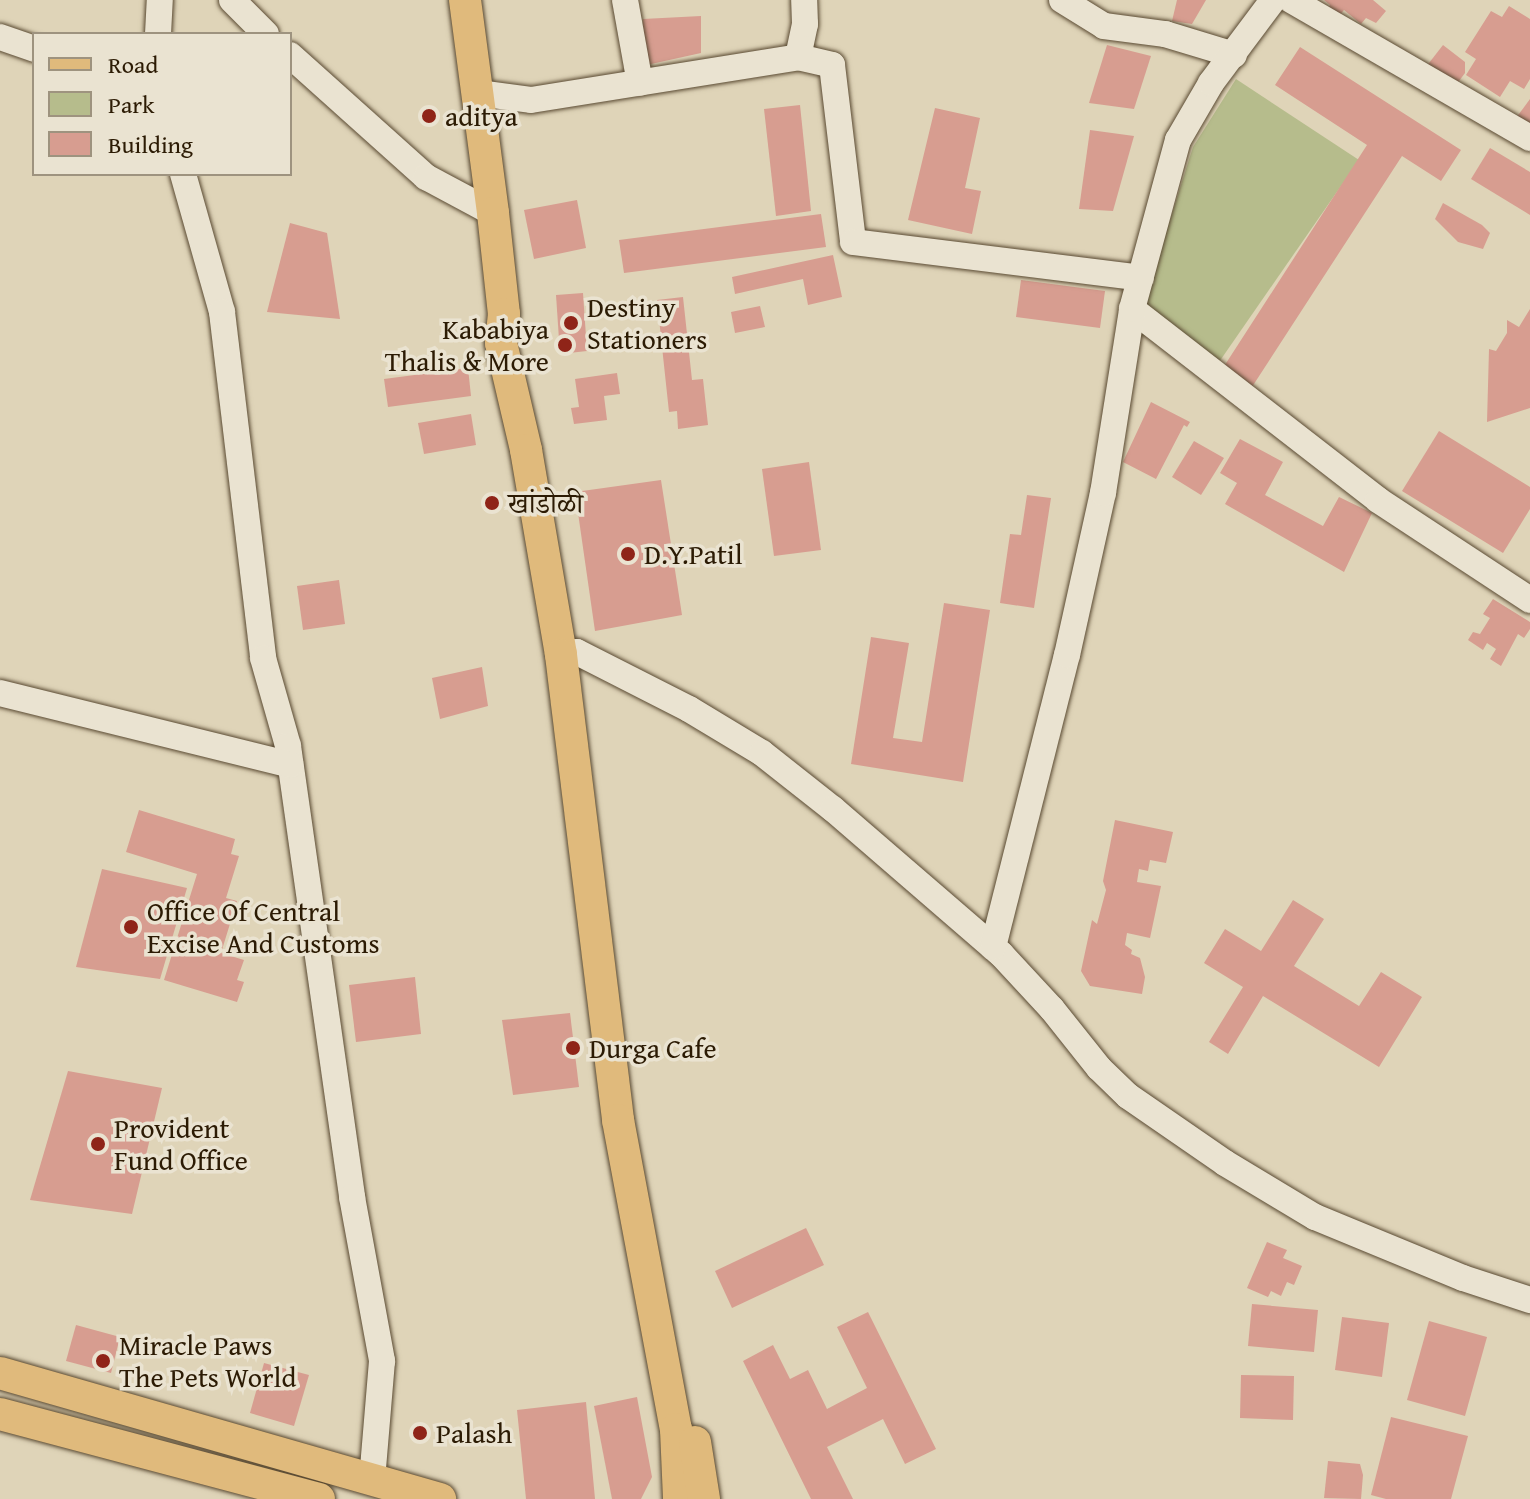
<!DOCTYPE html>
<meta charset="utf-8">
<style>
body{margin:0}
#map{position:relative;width:1530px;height:1499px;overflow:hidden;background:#dfd4b8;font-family:"Gentium Book Plus","Noto Serif Devanagari",serif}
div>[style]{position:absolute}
.green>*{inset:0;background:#b6bc8c}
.building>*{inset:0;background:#d79d90}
.roads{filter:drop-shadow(0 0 2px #594931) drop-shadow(0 0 2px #594931)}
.minor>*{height:26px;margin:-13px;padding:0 13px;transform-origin:13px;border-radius:13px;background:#eae3d1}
.major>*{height:32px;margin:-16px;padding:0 16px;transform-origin:16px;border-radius:16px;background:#e0ba7c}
.dots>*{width:22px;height:22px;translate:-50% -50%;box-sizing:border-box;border:4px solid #eae3d1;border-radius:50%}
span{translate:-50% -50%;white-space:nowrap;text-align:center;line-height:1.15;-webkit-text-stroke:7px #eae3d1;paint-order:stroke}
.poi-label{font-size:28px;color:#2c1b04}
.left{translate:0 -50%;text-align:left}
.right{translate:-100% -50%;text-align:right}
.legend{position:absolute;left:32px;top:32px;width:260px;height:144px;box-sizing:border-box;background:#eae3d1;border:2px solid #9e937f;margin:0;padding:10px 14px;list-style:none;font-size:24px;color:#2c1b04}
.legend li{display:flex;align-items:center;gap:16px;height:40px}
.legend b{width:40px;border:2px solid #9e937f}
</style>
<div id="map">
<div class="green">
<i style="clip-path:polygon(1236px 79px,1359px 160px,1217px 365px,1140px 315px,1193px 147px)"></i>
</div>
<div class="building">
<i style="clip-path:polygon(1177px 0,1206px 0,1192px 24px,1172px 21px)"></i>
<i style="clip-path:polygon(1324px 0,1373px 0,1386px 11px,1376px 23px,1366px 18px,1361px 24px,1344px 10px,1337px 18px,1328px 10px,1330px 5px)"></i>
<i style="clip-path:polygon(1509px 6px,1530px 19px,1530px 79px,1524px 89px,1510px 81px,1500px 97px,1466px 75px,1476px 59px,1465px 52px,1491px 11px,1502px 17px)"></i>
<i style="clip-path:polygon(701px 16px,701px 53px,642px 66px,643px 19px)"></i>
<i style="clip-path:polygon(1107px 45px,1151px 56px,1134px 109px,1089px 103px)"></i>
<i style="clip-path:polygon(1443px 45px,1465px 62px,1465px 73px,1453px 89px,1422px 72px)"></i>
<i style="clip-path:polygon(1300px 47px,1461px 150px,1441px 181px,1402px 156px,1250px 390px,1221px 371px,1367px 145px,1275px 85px)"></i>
<i style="clip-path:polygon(1530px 99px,1530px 135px,1516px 118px)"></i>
<i style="clip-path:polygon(800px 105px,811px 211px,776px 216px,764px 109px)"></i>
<i style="clip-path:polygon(935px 108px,980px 118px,965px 188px,981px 191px,972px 234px,908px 220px)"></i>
<i style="clip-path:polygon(1090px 130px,1134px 136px,1113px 211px,1079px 209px)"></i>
<i style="clip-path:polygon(1490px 148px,1530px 172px,1530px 215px,1471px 179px)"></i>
<i style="clip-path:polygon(577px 200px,586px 248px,534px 259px,524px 210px)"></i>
<i style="clip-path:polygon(1443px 203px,1482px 225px,1490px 233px,1483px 249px,1458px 242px,1435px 219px)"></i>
<i style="clip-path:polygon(821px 214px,826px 247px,624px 273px,619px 240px)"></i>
<i style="clip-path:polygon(290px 223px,327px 233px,340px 319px,267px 312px)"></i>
<i style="clip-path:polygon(833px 255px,842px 297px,808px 305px,803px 279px,735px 294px,732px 277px)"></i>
<i style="clip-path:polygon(1021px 280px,1105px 291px,1100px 328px,1016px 317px)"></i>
<i style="clip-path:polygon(583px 293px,587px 351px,560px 354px,556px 295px)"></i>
<i style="clip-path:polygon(683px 297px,692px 380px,703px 379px,708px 425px,678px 429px,677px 411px,669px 412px,657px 300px)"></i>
<i style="clip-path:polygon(760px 306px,765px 327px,735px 333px,731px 312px)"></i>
<i style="clip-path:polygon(1530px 309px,1530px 408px,1487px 422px,1489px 349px,1496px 351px,1507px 333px,1507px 320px,1519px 327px)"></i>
<i style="clip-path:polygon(468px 368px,471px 396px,388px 407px,384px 379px)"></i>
<i style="clip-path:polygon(617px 373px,620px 394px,604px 396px,607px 420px,574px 424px,571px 408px,579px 407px,575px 379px)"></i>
<i style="clip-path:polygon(1151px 402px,1190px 422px,1187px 427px,1184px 425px,1156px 479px,1123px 462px)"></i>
<i style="clip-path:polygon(471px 414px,476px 445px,424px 454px,418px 423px)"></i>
<i style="clip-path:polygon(1439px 431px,1530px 487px,1530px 509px,1503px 553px,1402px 491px)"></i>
<i style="clip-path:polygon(1240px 439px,1283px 462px,1265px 495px,1323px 526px,1339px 497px,1372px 513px,1344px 572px,1225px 504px,1237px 483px,1220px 473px)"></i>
<i style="clip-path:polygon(1194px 441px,1224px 458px,1201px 495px,1172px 477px)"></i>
<i style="clip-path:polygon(809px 462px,821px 550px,774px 556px,762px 469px)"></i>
<i style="clip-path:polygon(661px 480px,682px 615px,595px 631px,575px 492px)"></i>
<i style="clip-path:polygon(1027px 495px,1051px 498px,1034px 608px,1000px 603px,1010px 534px,1021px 535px)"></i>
<i style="clip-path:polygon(339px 580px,345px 624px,303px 630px,297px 586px)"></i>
<i style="clip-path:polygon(1493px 599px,1530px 622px,1530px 629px,1524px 638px,1518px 634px,1501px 666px,1490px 659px,1496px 649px,1487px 643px,1483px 650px,1468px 640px,1473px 632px,1480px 634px,1490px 618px,1483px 614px)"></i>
<i style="clip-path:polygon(944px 603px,990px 610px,963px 782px,851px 764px,871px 637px,909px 643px,893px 738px,922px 742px)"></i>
<i style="clip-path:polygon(482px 667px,488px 706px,440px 719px,432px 678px)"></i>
<i style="clip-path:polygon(139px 810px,235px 839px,231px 854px,239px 856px,226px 898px,237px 901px,221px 953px,244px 960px,237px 980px,244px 982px,237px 1002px,164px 980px,197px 874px,126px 852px)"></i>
<i style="clip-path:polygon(1115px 820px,1173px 832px,1166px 863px,1150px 860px,1148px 871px,1139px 869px,1137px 882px,1161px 886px,1150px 938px,1127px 933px,1125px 945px,1132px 950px,1131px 954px,1140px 958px,1145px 977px,1142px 994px,1090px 986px,1081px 971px,1092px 920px,1097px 924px,1106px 890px,1103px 881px)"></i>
<i style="clip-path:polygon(102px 869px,187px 888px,160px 979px,76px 967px)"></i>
<i style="clip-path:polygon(1293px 900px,1324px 919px,1294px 966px,1359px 1006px,1381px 972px,1422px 997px,1379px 1067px,1263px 996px,1228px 1054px,1209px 1042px,1243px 987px,1204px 963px,1225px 929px,1261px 951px)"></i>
<i style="clip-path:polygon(415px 977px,421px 1034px,356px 1042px,349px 985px)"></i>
<i style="clip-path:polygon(570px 1013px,579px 1087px,513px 1095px,502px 1020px)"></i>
<i style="clip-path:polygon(68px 1071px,162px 1088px,132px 1214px,30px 1200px)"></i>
<i style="clip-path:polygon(806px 1228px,824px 1265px,732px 1308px,715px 1271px)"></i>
<i style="clip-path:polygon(1267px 1242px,1287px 1250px,1283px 1258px,1302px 1266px,1294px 1285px,1287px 1282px,1281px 1296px,1271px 1291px,1268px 1297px,1247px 1288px)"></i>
<i style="clip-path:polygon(1252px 1304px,1318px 1310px,1314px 1352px,1248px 1346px)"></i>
<i style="clip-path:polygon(868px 1312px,936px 1449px,905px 1464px,883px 1419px,827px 1447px,853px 1499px,811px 1499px,743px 1361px,773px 1345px,790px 1379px,808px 1370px,827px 1409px,867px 1388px,837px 1327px)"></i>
<i style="clip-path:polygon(1342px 1317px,1389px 1323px,1382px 1377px,1335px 1370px)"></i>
<i style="clip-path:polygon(1429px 1321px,1487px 1337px,1465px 1416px,1407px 1400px)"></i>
<i style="clip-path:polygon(76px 1325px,120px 1337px,111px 1373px,66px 1361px)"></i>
<i style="clip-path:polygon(264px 1363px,309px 1375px,294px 1426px,250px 1413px)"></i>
<i style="clip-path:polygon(1241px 1375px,1294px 1376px,1293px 1420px,1240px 1418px)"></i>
<i style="clip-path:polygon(637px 1397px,652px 1477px,641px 1499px,612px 1499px,594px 1406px)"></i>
<i style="clip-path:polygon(586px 1402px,595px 1499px,526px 1499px,517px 1410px)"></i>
<i style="clip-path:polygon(1391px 1417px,1468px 1436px,1451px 1499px,1386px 1499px,1371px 1495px)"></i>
<i style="clip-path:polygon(1328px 1461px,1360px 1464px,1363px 1475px,1361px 1499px,1324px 1498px)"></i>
</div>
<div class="roads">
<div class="minor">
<i style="left:232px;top:0;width:48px;rotate:45deg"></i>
<i style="left:625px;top:0;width:84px;rotate:79.8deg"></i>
<i style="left:1062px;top:0;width:49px;rotate:31.8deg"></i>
<i style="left:1104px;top:26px;width:62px;rotate:7.5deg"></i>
<i style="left:1165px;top:34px;width:72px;rotate:16.9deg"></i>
<i style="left:1291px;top:0;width:276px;rotate:30deg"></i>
<i style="left:158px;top:34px;width:34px;rotate:-87deg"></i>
<i style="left:0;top:37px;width:36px;rotate:19deg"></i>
<i style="left:290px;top:55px;width:183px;rotate:41.9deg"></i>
<i style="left:426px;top:177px;width:76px;rotate:28.2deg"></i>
<i style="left:798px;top:57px;width:35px;rotate:13deg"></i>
<i style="left:832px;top:65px;width:178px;rotate:83.2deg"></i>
<i style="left:853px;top:242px;width:290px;rotate:7.1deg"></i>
<i style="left:478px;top:93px;width:53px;rotate:7.5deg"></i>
<i style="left:531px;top:100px;width:270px;rotate:-9.1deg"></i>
<i style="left:798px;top:57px;width:34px;rotate:-78deg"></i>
<i style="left:805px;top:24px;width:24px;rotate:-92deg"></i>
<i style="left:183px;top:174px;width:143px;rotate:74.2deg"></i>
<i style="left:222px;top:312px;width:348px;rotate:83.2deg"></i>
<i style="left:263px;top:658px;width:91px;rotate:74.1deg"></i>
<i style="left:288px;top:746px;width:456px;rotate:81.9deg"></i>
<i style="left:352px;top:1197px;width:167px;rotate:79.6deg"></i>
<i style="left:382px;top:1361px;width:119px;rotate:94.8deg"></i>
<i style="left:1132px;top:309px;width:311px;rotate:37.8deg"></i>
<i style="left:1378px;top:500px;width:182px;rotate:33.3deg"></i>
<i style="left:561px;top:655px;width:16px;rotate:-11deg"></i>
<i style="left:577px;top:652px;width:126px;rotate:27deg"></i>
<i style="left:689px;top:709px;width:85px;rotate:31.1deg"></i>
<i style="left:762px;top:753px;width:90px;rotate:38.3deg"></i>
<i style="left:833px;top:809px;width:222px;rotate:40.8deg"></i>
<i style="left:1001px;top:954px;width:75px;rotate:47.2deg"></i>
<i style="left:1052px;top:1009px;width:75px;rotate:51.5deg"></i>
<i style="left:1099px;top:1068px;width:40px;rotate:44deg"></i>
<i style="left:1128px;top:1096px;width:118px;rotate:34.6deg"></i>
<i style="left:1225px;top:1163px;width:105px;rotate:31deg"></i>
<i style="left:1315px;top:1217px;width:160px;rotate:22.4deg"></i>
<i style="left:1463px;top:1278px;width:71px;rotate:18.2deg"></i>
<i style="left:0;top:693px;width:299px;rotate:13.9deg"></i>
<i style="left:993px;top:947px;width:301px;rotate:-75.8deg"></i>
<i style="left:1067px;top:655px;width:166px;rotate:-77.5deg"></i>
<i style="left:1103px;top:493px;width:186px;rotate:-81deg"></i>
<i style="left:1132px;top:309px;width:175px;rotate:-74.8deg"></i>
<i style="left:1178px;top:140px;width:66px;rotate:-59.9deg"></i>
<i style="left:1211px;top:83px;width:104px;rotate:-53.2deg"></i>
</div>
<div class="major">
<i style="left:465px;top:0;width:215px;rotate:82.5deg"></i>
<i style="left:493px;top:213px;width:102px;rotate:83.8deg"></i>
<i style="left:504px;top:314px;width:29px;rotate:96deg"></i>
<i style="left:501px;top:343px;width:110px;rotate:76.8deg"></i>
<i style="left:526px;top:450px;width:208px;rotate:80.3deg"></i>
<i style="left:561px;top:655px;width:468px;rotate:83deg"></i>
<i style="left:618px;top:1120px;width:314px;rotate:79.4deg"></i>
<i style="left:676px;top:1429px;width:70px;rotate:87.5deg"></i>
<i style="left:0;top:1373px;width:458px;rotate:16deg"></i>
<i style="left:0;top:1414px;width:330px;rotate:14.9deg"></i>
<i style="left:695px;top:1442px;width:58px;rotate:81deg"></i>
</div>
</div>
<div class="dots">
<i style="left:429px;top:116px;background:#8f2418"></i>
<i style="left:571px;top:323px;background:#8f2418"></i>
<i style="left:565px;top:345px;background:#8f2418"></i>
<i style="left:492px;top:503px;background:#8f2418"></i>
<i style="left:628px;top:554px;background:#8f2418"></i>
<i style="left:131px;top:927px;background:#8f2418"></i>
<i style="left:573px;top:1048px;background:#8f2418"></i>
<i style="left:98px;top:1144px;background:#8f2418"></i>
<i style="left:103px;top:1361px;background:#8f2418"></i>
<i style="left:420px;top:1433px;background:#8f2418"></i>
</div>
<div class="poi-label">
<span class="left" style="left:445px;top:116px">aditya</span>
<span class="left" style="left:587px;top:323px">Destiny<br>Stationers</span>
<span class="right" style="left:549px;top:345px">Kababiya<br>Thalis &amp; More</span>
<span class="left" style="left:508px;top:503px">खांडोळी</span>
<span class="left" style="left:644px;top:554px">D.Y.Patil</span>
<span class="left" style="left:147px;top:927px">Office Of Central<br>Excise And Customs</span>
<span class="left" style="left:589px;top:1048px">Durga Cafe</span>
<span class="left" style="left:114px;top:1144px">Provident<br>Fund Office</span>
<span class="left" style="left:119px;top:1361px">Miracle Paws<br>The Pets World</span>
<span class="left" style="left:436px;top:1433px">Palash</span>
</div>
<ul class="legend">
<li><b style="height:10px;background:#e0ba7c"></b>Road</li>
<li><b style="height:22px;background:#b6bc8c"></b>Park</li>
<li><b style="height:22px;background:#d79d90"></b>Building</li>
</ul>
</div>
